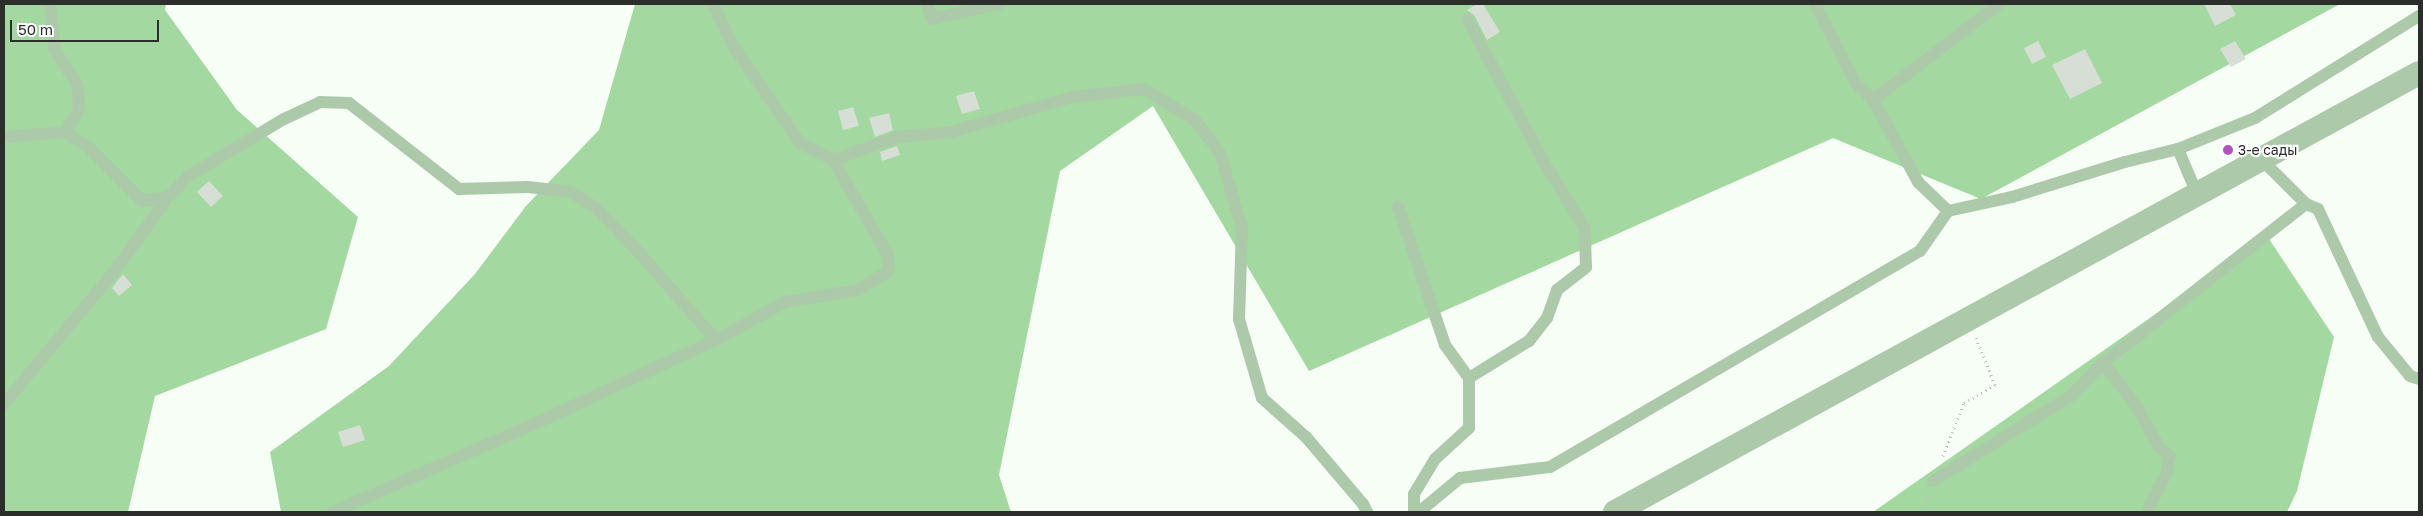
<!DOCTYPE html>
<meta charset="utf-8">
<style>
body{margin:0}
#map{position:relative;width:2423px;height:516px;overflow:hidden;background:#f6fef6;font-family:"Golos Text",sans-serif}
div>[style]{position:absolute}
.green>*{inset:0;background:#a3d8a0}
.building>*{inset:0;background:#d6ded6}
.path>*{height:3px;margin-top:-1.5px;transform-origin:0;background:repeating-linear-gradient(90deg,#b8bfb8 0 1px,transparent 0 5px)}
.lane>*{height:12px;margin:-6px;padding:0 6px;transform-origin:6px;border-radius:6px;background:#accaaa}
.street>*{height:24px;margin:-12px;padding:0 12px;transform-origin:12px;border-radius:12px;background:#accaaa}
.dots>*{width:14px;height:14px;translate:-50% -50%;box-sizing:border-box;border:2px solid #fff;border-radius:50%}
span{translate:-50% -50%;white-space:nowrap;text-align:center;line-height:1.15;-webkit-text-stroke:4.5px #fff;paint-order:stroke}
.poi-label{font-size:14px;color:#2b2e2b}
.left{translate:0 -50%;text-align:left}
.frame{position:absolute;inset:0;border:5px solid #2b2e2b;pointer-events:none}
.scale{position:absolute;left:10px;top:20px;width:149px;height:22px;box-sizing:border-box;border:2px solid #2b2e2b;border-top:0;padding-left:6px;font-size:15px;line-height:18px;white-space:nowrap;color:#2b2e2b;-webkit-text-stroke:4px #fff;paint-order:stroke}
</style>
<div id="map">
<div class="green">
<i style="clip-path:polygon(4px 4px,166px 4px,165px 10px,237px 110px,358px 217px,326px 329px,155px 396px,128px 512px,4px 512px)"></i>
<i style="clip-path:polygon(635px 4px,2340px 4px,1981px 199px,1833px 138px,1309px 371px,1153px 106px,1060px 171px,999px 475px,1011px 512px,281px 512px,270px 452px,389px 366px,475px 274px,526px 206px,599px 130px)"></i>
<i style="clip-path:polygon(2267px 236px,2334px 337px,2297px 491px,2287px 512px,1873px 512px)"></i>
</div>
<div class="building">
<i style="clip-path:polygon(1477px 4px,1483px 4px,1500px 32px,1487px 40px,1474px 15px,1467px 10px)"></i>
<i style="clip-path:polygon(2204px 4px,2230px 4px,2236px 15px,2215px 26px)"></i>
<i style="clip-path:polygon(2038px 41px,2046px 57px,2032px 64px,2024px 48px)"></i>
<i style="clip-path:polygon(2235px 41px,2246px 59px,2231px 67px,2220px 49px)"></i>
<i style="clip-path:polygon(2085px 49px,2102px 83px,2070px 99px,2052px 65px)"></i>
<i style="clip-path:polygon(974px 91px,980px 109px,962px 114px,956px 96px)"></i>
<i style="clip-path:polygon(853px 107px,859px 126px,843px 130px,838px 111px)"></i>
<i style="clip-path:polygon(889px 113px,893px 130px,875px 137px,869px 118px)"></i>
<i style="clip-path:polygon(897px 146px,900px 155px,882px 161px,880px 152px)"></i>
<i style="clip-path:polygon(209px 181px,223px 196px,211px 207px,197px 192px)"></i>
<i style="clip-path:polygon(123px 274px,132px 285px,119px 296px,112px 288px)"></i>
<i style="clip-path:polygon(360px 425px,365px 440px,343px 447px,338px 432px)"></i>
</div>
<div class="path">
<i style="left:1943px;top:456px;width:57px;rotate:-68.4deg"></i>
<i style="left:1964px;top:403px;width:36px;rotate:-30deg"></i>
<i style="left:1995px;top:385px;width:51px;rotate:-112deg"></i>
<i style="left:1923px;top:512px;width:18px;rotate:-71deg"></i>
</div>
<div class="lane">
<i style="left:50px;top:4px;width:46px;rotate:83.8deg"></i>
<i style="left:55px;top:50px;width:43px;rotate:57.4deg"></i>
<i style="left:78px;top:86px;width:24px;rotate:88deg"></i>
<i style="left:79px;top:110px;width:26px;rotate:122deg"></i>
<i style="left:927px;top:4px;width:16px;rotate:72deg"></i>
<i style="left:932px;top:19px;width:69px;rotate:-12.6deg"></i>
<i style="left:1815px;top:4px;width:90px;rotate:62.9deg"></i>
<i style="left:1856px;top:84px;width:23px;rotate:43deg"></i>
<i style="left:1873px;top:100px;width:94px;rotate:61.2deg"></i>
<i style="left:1918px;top:182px;width:42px;rotate:44deg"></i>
<i style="left:1873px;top:100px;width:158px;rotate:-37.3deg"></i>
<i style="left:4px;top:137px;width:61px;rotate:-4.7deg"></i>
<i style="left:65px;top:132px;width:27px;rotate:33deg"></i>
<i style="left:88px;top:147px;width:76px;rotate:45deg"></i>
<i style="left:142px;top:201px;width:26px;rotate:-9deg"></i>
<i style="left:2178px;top:149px;width:83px;rotate:-21.9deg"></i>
<i style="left:2255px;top:118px;width:193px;rotate:-31.9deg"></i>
<i style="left:833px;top:160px;width:69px;rotate:-19.5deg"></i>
<i style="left:898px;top:137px;width:53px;rotate:-5.4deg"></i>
<i style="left:951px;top:132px;width:127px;rotate:-16deg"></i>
<i style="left:1073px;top:97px;width:71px;rotate:-6.4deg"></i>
<i style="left:1144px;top:89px;width:60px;rotate:31.3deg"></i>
<i style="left:1195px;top:120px;width:41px;rotate:52.9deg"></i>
<i style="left:1220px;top:153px;width:78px;rotate:73.7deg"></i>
<i style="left:1242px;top:228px;width:91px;rotate:91.9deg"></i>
<i style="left:1239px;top:319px;width:82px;rotate:73.8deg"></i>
<i style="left:1262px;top:398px;width:59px;rotate:41.6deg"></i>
<i style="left:1306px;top:437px;width:88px;rotate:49.6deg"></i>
<i style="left:1363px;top:504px;width:9px;rotate:63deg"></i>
<i style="left:2262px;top:160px;width:62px;rotate:45deg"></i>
<i style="left:2306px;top:204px;width:13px;rotate:23deg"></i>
<i style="left:2318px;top:209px;width:141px;rotate:64.9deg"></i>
<i style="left:2378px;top:337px;width:50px;rotate:50.6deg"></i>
<i style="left:2410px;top:376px;width:9px;rotate:18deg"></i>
<i style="left:1398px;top:206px;width:147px;rotate:71.3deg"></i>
<i style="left:1445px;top:345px;width:41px;rotate:54deg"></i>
<i style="left:2103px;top:363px;width:52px;rotate:52deg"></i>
<i style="left:2135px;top:404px;width:49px;rotate:60.8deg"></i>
<i style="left:2159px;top:447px;width:15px;rotate:42deg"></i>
<i style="left:2170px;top:457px;width:17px;rotate:103deg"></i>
<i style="left:2166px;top:474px;width:42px;rotate:116.6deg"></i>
<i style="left:4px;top:404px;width:172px;rotate:-50.2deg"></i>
<i style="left:114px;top:272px;width:92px;rotate:-54.2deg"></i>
<i style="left:168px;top:197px;width:28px;rotate:-46deg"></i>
<i style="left:187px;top:177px;width:113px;rotate:-30.9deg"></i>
<i style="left:284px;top:119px;width:40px;rotate:-25deg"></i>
<i style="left:320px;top:102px;width:29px;rotate:2deg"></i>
<i style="left:349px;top:103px;width:140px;rotate:38deg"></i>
<i style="left:459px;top:189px;width:69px;rotate:-1.7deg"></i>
<i style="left:528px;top:187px;width:43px;rotate:6.6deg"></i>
<i style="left:571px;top:192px;width:28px;rotate:32deg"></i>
<i style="left:595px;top:207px;width:56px;rotate:45.7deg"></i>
<i style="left:634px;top:247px;width:124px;rotate:48.6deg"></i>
<i style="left:1933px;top:481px;width:163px;rotate:-31.7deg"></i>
<i style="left:2072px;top:395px;width:45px;rotate:-45.9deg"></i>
<i style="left:2103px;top:363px;width:258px;rotate:-38.1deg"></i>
<i style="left:333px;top:512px;width:205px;rotate:-23.6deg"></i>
<i style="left:521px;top:430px;width:215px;rotate:-24.8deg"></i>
<i style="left:716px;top:340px;width:79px;rotate:-28.8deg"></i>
<i style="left:785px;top:302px;width:74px;rotate:-9.3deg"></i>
<i style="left:858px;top:290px;width:36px;rotate:-32deg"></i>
<i style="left:889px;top:271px;width:16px;rotate:-94deg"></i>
<i style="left:888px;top:255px;width:110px;rotate:-120.1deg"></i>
<i style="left:833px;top:160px;width:37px;rotate:-153deg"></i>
<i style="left:800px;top:143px;width:120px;rotate:-124.5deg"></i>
<i style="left:732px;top:44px;width:44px;rotate:-115.4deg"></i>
<i style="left:1414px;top:512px;width:18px;rotate:-90deg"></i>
<i style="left:1414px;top:494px;width:41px;rotate:-59deg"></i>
<i style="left:1435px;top:459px;width:46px;rotate:-42.4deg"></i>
<i style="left:1469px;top:428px;width:50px;rotate:-90deg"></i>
<i style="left:1469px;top:378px;width:70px;rotate:-31.7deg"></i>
<i style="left:1529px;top:341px;width:29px;rotate:-52deg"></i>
<i style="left:1547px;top:318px;width:30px;rotate:-70deg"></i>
<i style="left:1557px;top:290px;width:37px;rotate:-38deg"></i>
<i style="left:1586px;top:267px;width:38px;rotate:-92deg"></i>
<i style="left:1585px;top:229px;width:79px;rotate:-121.5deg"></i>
<i style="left:1544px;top:162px;width:162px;rotate:-118.3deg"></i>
<i style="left:1419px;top:512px;width:53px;rotate:-39.7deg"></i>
<i style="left:1460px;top:478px;width:91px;rotate:-7deg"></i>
<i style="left:1550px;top:467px;width:428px;rotate:-30.3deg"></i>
<i style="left:1920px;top:251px;width:49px;rotate:-55deg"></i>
<i style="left:1948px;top:211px;width:66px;rotate:-12.3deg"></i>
<i style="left:2012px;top:197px;width:118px;rotate:-17.2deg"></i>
<i style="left:2125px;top:162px;width:55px;rotate:-13.8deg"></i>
<i style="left:2178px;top:149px;width:49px;rotate:67.1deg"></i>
</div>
<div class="street">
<i style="left:1615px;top:512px;width:916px;rotate:-28.64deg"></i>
</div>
<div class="dots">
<i style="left:2228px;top:150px;background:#b153bd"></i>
</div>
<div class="poi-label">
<span class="left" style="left:2238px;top:150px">3-е сады</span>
</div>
<div class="frame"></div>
<div class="scale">50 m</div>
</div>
